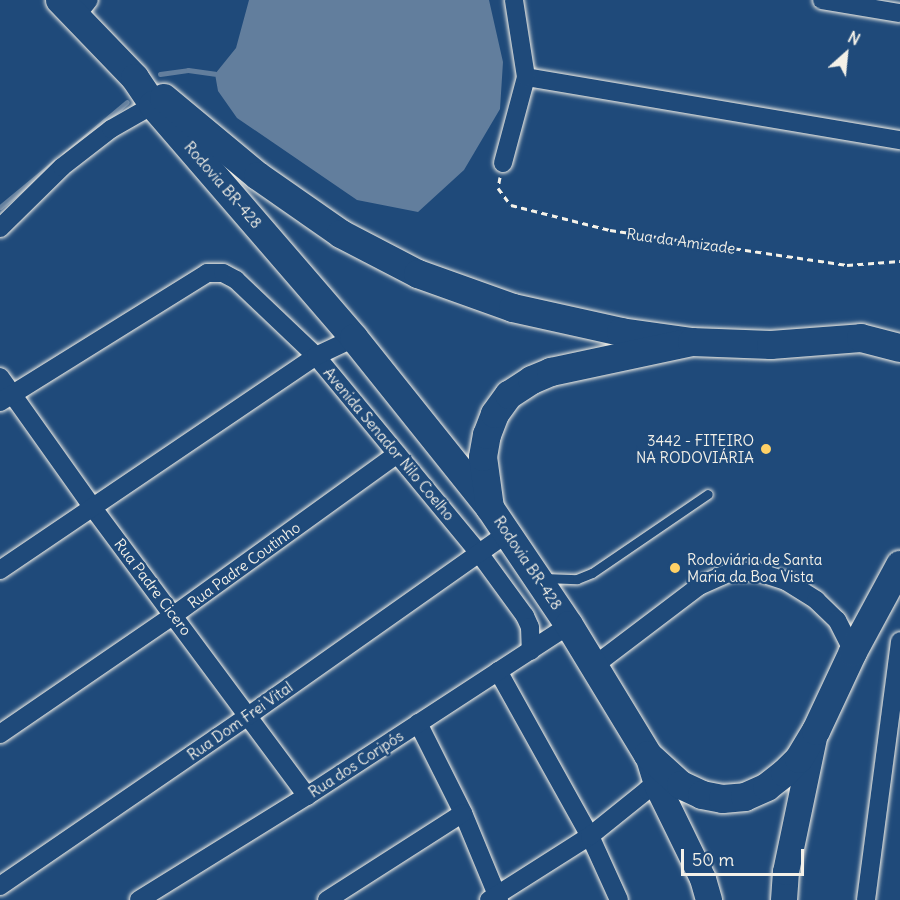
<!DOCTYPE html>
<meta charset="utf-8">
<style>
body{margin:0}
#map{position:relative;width:900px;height:900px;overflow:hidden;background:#1f4a7a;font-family:Delius,sans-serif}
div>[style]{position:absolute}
.water>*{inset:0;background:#627e9d}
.stream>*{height:5px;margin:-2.5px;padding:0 2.5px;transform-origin:2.5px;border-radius:2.5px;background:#627e9d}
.path>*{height:3px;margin-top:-1.5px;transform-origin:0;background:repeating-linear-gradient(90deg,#f4f1e8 0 6px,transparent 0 10.5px)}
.roads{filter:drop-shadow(0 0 2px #f4f1e8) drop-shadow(0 0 2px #f4f1e8)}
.service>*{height:9px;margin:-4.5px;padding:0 4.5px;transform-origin:4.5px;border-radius:4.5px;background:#1f4a7a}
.minor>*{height:18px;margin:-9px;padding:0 9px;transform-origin:9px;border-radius:9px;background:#1f4a7a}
.secondary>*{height:26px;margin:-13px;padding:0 13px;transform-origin:13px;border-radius:13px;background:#1f4a7a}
.trunk>*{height:28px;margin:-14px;padding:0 14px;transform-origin:14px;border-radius:14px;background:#1f4a7a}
.dots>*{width:16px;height:16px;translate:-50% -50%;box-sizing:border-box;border:3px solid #1f4a7a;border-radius:50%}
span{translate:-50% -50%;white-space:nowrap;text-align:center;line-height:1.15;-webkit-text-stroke:4.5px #1f4a7a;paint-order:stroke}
.street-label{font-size:15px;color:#f4f1e8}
.poi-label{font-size:15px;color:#f4f1e8}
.right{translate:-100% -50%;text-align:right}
.left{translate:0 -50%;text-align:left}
.north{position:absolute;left:816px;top:24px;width:60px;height:60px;-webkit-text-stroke:4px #1f4a7a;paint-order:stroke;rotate:27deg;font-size:16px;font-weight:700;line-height:24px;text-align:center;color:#f4f1e8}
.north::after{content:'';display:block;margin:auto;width:21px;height:27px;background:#f4f1e8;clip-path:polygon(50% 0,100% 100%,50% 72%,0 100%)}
.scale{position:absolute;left:681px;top:849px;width:123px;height:27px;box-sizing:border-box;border:3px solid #f4f1e8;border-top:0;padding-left:8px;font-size:18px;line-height:21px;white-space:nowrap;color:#f4f1e8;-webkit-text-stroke:4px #1f4a7a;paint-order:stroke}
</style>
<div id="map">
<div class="water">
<i style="clip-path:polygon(249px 0,489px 0,503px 62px,500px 109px,464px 170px,418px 212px,357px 200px,237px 118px,218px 91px,215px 74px,236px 48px)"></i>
</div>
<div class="stream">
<i style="left:160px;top:74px;width:28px;rotate:-8deg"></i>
<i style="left:188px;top:70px;width:27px;rotate:8deg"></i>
<i style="left:64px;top:155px;width:82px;rotate:-40.1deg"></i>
<i style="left:0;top:207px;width:72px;rotate:-39.4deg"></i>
</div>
<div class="path">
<i style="left:500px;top:177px;width:11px;rotate:100deg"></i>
<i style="left:498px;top:188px;width:21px;rotate:53deg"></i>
<i style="left:511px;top:205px;width:102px;rotate:14.2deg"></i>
<i style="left:610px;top:230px;width:240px;rotate:8.4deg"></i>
<i style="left:847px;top:265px;width:53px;rotate:-4.3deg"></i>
</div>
<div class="roads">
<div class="service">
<i style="left:544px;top:578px;width:33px;rotate:2deg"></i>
<i style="left:577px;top:579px;width:16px;rotate:-22deg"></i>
<i style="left:592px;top:573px;width:140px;rotate:-34.3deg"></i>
</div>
<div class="minor">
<i style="left:822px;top:0;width:79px;rotate:9.5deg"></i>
<i style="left:75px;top:17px;width:22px;rotate:-51deg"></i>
<i style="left:526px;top:77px;width:379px;rotate:9.6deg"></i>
<i style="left:503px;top:163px;width:89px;rotate:-75deg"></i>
<i style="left:526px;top:77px;width:78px;rotate:-98.9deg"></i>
<i style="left:0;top:228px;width:87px;rotate:-44.5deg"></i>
<i style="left:62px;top:167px;width:62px;rotate:-37.8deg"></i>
<i style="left:111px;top:129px;width:48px;rotate:-29.7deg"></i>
<i style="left:0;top:377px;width:161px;rotate:54.6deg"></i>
<i style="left:93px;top:508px;width:359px;rotate:53.4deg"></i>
<i style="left:0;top:402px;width:244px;rotate:-31.9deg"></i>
<i style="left:207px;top:273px;width:16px"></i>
<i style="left:223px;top:273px;width:15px;rotate:28deg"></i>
<i style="left:236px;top:280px;width:110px;rotate:43.5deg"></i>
<i style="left:316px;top:356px;width:256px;rotate:50.4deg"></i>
<i style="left:479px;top:553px;width:78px;rotate:53.9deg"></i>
<i style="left:525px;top:616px;width:12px;rotate:66deg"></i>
<i style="left:530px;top:627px;width:24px;rotate:88deg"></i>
<i style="left:0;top:570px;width:382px;rotate:-34.1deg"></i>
<i style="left:316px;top:356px;width:42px;rotate:-25.3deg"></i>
<i style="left:595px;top:665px;width:131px;rotate:-37.2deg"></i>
<i style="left:699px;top:586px;width:35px;rotate:-24deg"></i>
<i style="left:731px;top:572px;width:27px"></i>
<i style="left:758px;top:572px;width:29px;rotate:18deg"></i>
<i style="left:786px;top:581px;width:36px;rotate:32deg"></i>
<i style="left:816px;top:600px;width:29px;rotate:44deg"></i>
<i style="left:837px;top:620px;width:36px;rotate:63deg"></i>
<i style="left:498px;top:671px;width:189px;rotate:60.9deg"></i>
<i style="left:590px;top:836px;width:70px;rotate:65.6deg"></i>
<i style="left:418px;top:723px;width:101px;rotate:63.4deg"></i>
<i style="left:463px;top:813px;width:94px;rotate:67.5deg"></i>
<i style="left:0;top:734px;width:211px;rotate:-34.4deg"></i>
<i style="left:174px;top:615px;width:275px;rotate:-35.8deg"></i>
<i style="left:0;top:886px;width:301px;rotate:-34.4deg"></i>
<i style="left:248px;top:716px;width:317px;rotate:-35.2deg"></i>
<i style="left:139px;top:900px;width:198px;rotate:-31.8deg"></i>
<i style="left:307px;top:796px;width:313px;rotate:-33.1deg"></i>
<i style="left:327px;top:900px;width:161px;rotate:-32.6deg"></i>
<i style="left:489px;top:900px;width:120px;rotate:-32.4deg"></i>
<i style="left:590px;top:836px;width:73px;rotate:-38.9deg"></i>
<i style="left:647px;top:790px;width:11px;rotate:-15deg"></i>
<i style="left:866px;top:900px;width:261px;rotate:-82.5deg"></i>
</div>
<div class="secondary">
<i style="left:648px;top:755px;width:34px;rotate:73deg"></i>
<i style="left:658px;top:787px;width:102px;rotate:63.9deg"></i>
<i style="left:703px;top:879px;width:22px;rotate:74deg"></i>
<i style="left:784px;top:900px;width:28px;rotate:-86deg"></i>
<i style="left:786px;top:872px;width:137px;rotate:-78.2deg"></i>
</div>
<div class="trunk">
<i style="left:60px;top:0;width:108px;rotate:46.1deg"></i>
<i style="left:135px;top:78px;width:32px;rotate:56deg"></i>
<i style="left:153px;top:105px;width:308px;rotate:49.2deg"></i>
<i style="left:354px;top:338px;width:218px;rotate:51.3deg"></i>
<i style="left:490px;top:508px;width:141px;rotate:56deg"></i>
<i style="left:569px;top:625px;width:152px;rotate:58.7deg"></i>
<i style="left:648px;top:755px;width:45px;rotate:42.3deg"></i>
<i style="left:681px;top:785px;width:23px;rotate:25deg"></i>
<i style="left:702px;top:795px;width:21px;rotate:11deg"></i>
<i style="left:723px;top:799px;width:22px;rotate:-5deg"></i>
<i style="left:745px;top:797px;width:24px;rotate:-24deg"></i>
<i style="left:767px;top:787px;width:23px;rotate:-38deg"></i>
<i style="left:785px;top:773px;width:20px;rotate:-45deg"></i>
<i style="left:799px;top:759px;width:33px;rotate:-59deg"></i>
<i style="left:816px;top:731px;width:87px;rotate:-64.9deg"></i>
<i style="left:853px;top:652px;width:99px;rotate:-61.6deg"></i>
<i style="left:164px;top:98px;width:122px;rotate:39.7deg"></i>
<i style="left:258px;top:176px;width:101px;rotate:34.9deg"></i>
<i style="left:341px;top:234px;width:87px;rotate:27.5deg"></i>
<i style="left:418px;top:274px;width:101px;rotate:19.7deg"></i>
<i style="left:513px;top:308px;width:111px;rotate:12.5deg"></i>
<i style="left:621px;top:332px;width:72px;rotate:8deg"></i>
<i style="left:490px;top:508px;width:51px;rotate:-97.8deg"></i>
<i style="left:483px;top:457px;width:22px;rotate:-80deg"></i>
<i style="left:487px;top:435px;width:22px;rotate:-69deg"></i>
<i style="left:495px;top:414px;width:24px;rotate:-54deg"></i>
<i style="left:509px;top:395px;width:27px;rotate:-33deg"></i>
<i style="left:532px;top:380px;width:21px;rotate:-23deg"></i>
<i style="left:551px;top:372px;width:144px;rotate:-12deg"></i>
<i style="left:692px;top:342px;width:79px;rotate:2.2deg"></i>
<i style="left:771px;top:345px;width:90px;rotate:-4.4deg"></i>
<i style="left:861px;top:338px;width:40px;rotate:14.4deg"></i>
</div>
</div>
<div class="dots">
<i style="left:766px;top:449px;background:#ffd166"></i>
<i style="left:675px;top:568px;background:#ffd166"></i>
</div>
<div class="street-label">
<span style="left:223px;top:185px;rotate:49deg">Rodovia BR-428</span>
<span style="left:681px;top:241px;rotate:8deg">Rua da Amizade</span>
<span style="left:389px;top:444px;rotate:50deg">Avenida Senador Nilo Coelho</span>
<span style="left:528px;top:563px;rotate:56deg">Rodovia BR-428</span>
<span style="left:244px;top:565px;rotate:-36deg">Rua Padre Coutinho</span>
<span style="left:153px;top:587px;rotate:53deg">Rua Padre Cicero</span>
<span style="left:240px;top:721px;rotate:-35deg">Rua Dom Frei Vital</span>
<span style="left:356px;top:764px;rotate:-33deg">Rua dos Coripós</span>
</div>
<div class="poi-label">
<span class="right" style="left:754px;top:449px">3442 - FITEIRO<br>NA RODOVIÁRIA</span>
<span class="left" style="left:687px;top:568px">Rodoviária de Santa<br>Maria da Boa Vista</span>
</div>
<div class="north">N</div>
<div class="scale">50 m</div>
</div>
